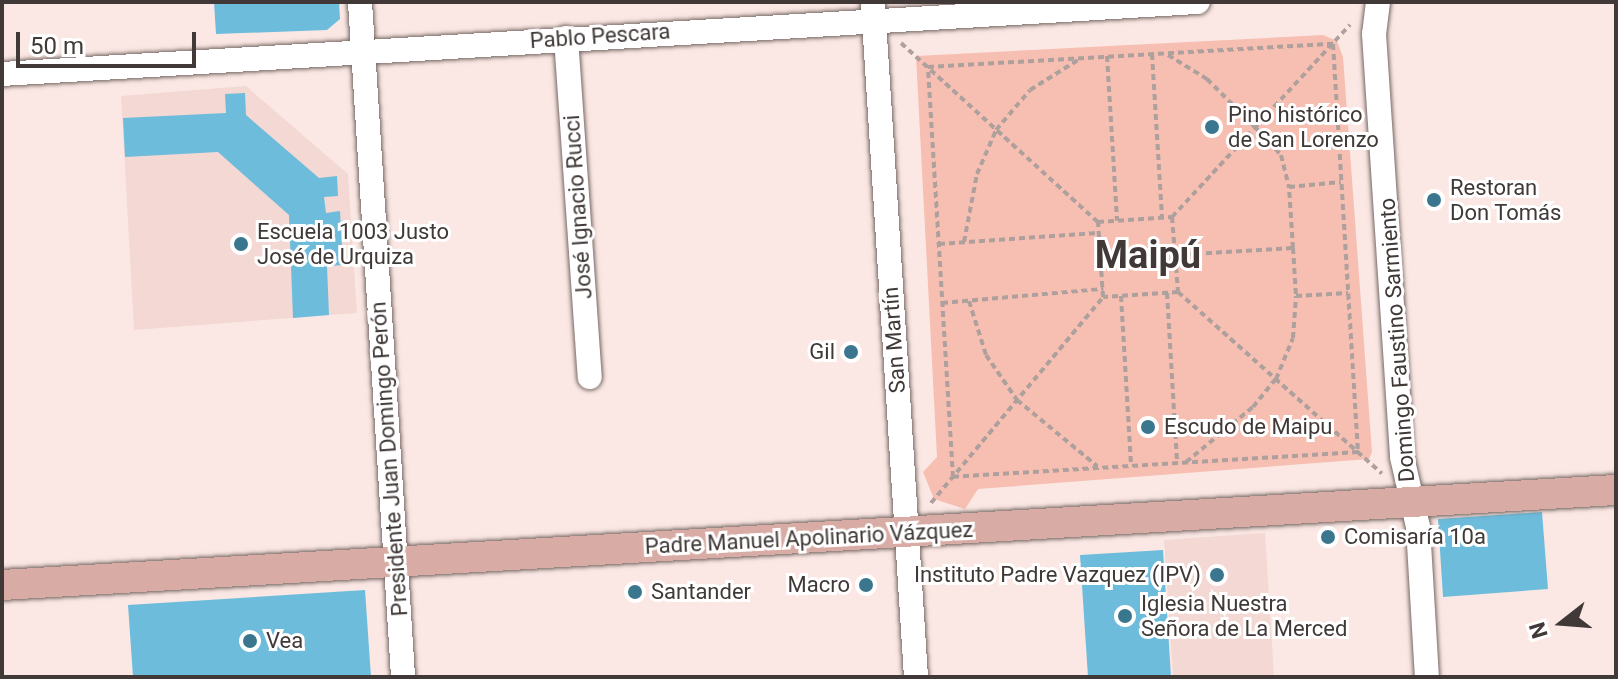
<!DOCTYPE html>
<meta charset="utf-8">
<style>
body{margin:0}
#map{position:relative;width:1618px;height:679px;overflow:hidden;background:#fbe8e4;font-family:Roboto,sans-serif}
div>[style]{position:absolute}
.built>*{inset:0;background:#f3d8d3}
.green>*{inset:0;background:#f7beb2}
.building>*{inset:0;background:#6dbcdc}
.path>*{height:4px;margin-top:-2px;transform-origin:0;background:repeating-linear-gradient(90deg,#aea09d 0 6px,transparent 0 10px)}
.roads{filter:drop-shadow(0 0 2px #776864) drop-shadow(0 0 2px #776864)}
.minor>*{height:24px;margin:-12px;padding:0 12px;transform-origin:12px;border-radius:12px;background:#fff}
.major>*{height:30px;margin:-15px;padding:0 15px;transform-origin:15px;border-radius:15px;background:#d8aca4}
.dots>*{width:22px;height:22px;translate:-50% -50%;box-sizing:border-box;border:4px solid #fff;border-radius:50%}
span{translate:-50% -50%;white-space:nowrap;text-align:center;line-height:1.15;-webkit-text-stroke:6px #fff;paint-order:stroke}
.street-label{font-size:22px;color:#403937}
.poi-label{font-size:22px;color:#403937}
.left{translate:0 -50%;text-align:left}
.right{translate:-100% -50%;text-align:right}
.town-label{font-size:38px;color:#403937;font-weight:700}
.frame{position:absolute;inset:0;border:4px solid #403937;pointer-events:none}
.north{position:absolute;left:1522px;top:583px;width:80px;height:80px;-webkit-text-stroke:6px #fff;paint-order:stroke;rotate:253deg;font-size:22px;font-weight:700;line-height:32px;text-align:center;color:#403937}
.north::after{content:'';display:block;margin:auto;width:28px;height:36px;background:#403937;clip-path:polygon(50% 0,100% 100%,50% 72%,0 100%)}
.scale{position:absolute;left:16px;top:32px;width:180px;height:36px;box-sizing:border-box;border:4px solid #403937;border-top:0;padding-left:10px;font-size:24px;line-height:28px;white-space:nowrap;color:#403937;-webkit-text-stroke:6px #fff;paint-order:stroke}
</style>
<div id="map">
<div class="built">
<i style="clip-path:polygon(246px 86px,348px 174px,357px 313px,134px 330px,121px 96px)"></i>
<i style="clip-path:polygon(1265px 533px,1274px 677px,1173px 677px,1164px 540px)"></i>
</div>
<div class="green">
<i style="clip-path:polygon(1323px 35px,1337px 41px,1343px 57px,1372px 452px,1369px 459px,978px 489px,965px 509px,934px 499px,923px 472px,937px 457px,916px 56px)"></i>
</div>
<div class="building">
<i style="clip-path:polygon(214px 2px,339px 2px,340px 19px,327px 30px,216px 34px)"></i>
<i style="clip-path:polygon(245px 93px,246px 115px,319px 178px,337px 176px,338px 196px,324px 197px,326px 213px,340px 211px,343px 265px,327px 266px,329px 315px,293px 318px,289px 215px,218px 152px,125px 157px,123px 118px,226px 113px,225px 94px)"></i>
<i style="clip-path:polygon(1542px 512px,1548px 589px,1443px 597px,1438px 519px)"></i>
<i style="clip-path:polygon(1163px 550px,1171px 677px,1088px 677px,1080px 555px)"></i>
<i style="clip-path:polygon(365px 590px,371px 677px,133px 677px,128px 605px)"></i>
</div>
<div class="path">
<i style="left:901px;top:43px;width:266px;rotate:42.3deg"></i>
<i style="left:1333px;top:44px;width:409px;rotate:86.5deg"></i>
<i style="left:1358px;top:452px;width:406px;rotate:176.5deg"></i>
<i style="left:953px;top:477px;width:411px;rotate:-93.5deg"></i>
<i style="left:928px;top:67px;width:406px;rotate:-3.3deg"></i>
<i style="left:1152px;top:54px;width:163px;rotate:86.5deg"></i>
<i style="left:1168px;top:55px;width:46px;rotate:31.6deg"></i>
<i style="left:1207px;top:79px;width:68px;rotate:45deg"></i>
<i style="left:1255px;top:127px;width:38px;rotate:47deg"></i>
<i style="left:1281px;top:155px;width:33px;rotate:76deg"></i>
<i style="left:1107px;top:56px;width:165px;rotate:86.5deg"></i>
<i style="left:1172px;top:217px;width:262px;rotate:-47.2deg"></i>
<i style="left:964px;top:242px;width:69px;rotate:-79.2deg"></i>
<i style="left:977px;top:174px;width:48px;rotate:-66.6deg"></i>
<i style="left:996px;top:130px;width:52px;rotate:-49.6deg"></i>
<i style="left:1030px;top:90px;width:57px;rotate:-32deg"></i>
<i style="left:939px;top:244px;width:159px;rotate:-4deg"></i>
<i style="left:1293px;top:248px;width:61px;rotate:-93.8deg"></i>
<i style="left:1289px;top:187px;width:52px;rotate:-5.5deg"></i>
<i style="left:1176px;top:255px;width:117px;rotate:-3.4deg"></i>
<i style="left:1293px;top:248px;width:48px;rotate:86.4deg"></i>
<i style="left:1296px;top:296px;width:52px;rotate:-3.3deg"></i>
<i style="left:1178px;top:292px;width:273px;rotate:41.7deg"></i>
<i style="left:1167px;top:293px;width:170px;rotate:86.6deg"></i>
<i style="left:1121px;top:296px;width:169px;rotate:86.6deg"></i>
<i style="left:969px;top:301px;width:57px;rotate:72.5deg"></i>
<i style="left:986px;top:355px;width:55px;rotate:55.4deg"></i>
<i style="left:1017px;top:400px;width:104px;rotate:39.5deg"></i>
<i style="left:942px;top:303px;width:162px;rotate:-5deg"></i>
<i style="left:1186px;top:462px;width:87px;rotate:-39.4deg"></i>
<i style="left:1253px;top:407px;width:36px;rotate:-51deg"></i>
<i style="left:1276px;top:379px;width:44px;rotate:-67.5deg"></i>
<i style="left:1293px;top:338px;width:42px;rotate:-85.9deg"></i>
<i style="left:931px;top:503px;width:268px;rotate:-50.1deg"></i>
<i style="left:1103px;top:297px;width:75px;rotate:-93.8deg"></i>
<i style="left:1098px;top:222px;width:74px;rotate:-3.9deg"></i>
<i style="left:1172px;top:217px;width:75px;rotate:85.4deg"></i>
<i style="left:1178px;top:292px;width:75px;rotate:176.2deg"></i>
</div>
<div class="roads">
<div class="minor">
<i style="left:360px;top:2px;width:676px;rotate:86.35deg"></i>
<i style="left:1378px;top:2px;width:32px;rotate:97deg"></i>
<i style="left:1374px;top:34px;width:424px;rotate:86.2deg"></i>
<i style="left:1402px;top:457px;width:72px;rotate:77.1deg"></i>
<i style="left:1418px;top:527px;width:150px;rotate:86.6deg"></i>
<i style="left:873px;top:5px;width:673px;rotate:86.34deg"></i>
<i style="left:566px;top:38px;width:340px;rotate:86deg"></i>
<i style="left:2px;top:74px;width:1198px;rotate:-3.45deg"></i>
</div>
<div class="major">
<i style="left:2px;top:585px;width:1617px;rotate:-3.37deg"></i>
</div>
</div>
<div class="dots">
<i style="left:1212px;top:127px;background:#3a768d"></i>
<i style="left:1434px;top:200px;background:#3a768d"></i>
<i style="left:241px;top:244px;background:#3a768d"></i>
<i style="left:851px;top:352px;background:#3a768d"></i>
<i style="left:1148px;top:427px;background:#3a768d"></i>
<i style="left:1328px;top:537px;background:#3a768d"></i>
<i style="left:1217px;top:575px;background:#3a768d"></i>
<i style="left:866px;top:585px;background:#3a768d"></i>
<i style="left:635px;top:592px;background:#3a768d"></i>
<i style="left:1125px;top:616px;background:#3a768d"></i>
<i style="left:250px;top:641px;background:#3a768d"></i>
</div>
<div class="street-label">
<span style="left:600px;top:36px;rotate:-4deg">Pablo Pescara</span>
<span style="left:578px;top:207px;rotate:-94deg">José Ignacio Rucci</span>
<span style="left:894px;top:340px;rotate:-94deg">San Martín</span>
<span style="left:1397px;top:340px;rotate:-94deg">Domingo Faustino Sarmiento</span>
<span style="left:389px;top:459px;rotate:-94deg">Presidente Juan Domingo Perón</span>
<span style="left:809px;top:538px;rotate:-3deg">Padre Manuel Apolinario Vázquez</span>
</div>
<div class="poi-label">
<span class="left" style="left:1228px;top:127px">Pino histórico<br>de San Lorenzo</span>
<span class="left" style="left:1450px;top:200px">Restoran<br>Don Tomás</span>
<span class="left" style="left:257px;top:244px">Escuela 1003 Justo<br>José de Urquiza</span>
<span class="right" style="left:835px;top:352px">Gil</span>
<span class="left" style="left:1164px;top:427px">Escudo de Maipu</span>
<span class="left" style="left:1344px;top:537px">Comisaría 10a</span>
<span class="right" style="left:1201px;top:575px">Instituto Padre Vazquez (IPV)</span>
<span class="right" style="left:850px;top:585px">Macro</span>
<span class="left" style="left:651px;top:592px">Santander</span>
<span class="left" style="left:1141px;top:616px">Iglesia Nuestra<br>Señora de La Merced</span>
<span class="left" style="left:266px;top:641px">Vea</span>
</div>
<div class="town-label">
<span style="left:1148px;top:256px">Maipú</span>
</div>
<div class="frame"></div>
<div class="north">N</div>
<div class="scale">50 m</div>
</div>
